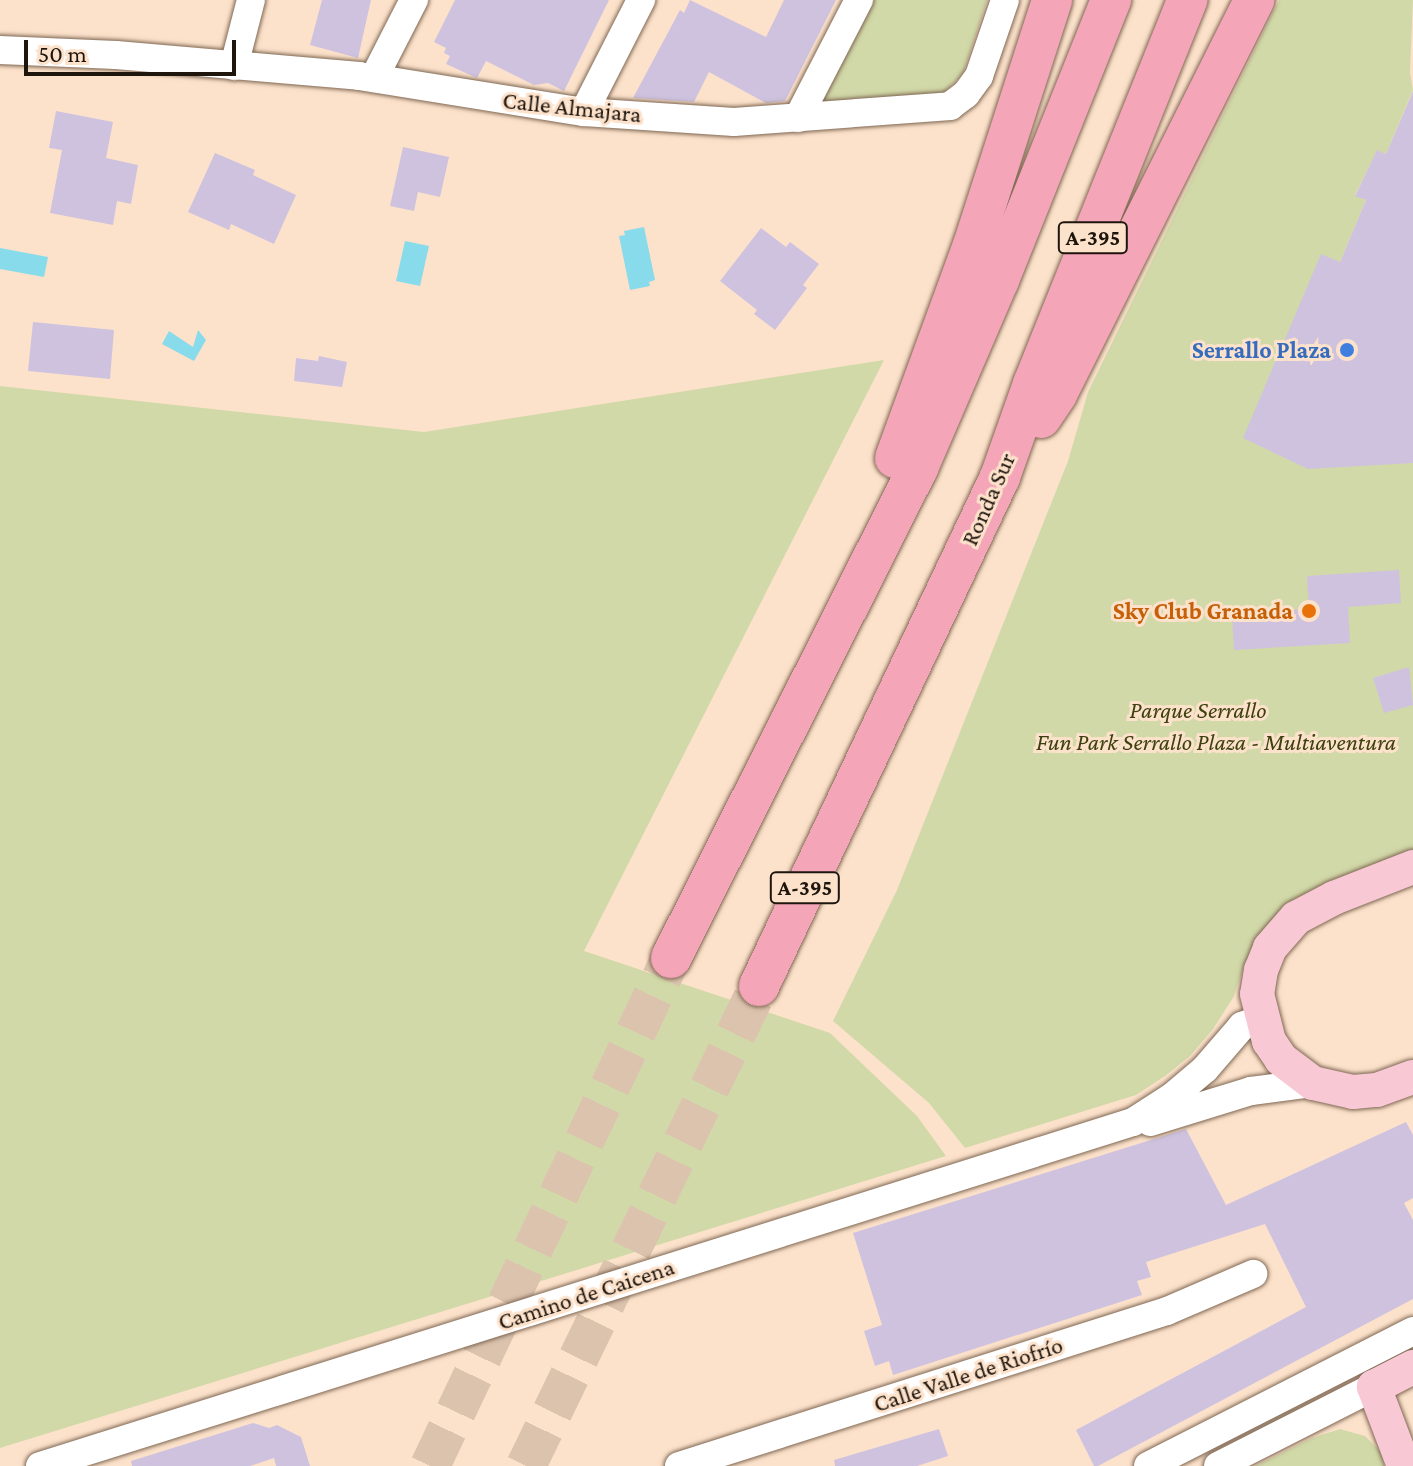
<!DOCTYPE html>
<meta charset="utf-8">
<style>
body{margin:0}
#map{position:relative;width:1413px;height:1466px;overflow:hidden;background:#fde2cb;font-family:"Crimson Pro",serif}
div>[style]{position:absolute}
.green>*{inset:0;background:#d2d9a8}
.water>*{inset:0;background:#87dbea}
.building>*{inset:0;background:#cec2df}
.highway-tunnel>*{height:40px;margin-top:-20px;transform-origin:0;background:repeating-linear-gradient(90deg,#dcc3ae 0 40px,transparent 0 60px)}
.roads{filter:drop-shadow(0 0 2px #7e6753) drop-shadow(0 0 2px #7e6753)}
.minor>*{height:28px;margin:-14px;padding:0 14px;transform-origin:14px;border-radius:14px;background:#fff}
.major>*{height:34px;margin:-17px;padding:0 17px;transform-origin:17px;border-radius:17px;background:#f8c9d4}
.highway>*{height:40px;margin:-20px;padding:0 20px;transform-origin:20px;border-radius:20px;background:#f4a5b8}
.dots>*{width:22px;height:22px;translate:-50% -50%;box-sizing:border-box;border:4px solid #fde2cb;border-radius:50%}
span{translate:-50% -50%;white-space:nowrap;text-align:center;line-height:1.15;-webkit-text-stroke:6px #fde2cb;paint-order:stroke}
.shield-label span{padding:2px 6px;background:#fde2cb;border:2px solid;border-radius:6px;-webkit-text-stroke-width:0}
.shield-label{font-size:22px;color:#1e150d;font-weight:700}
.street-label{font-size:24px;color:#1e150d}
.shop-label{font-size:24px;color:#366cbe;font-weight:700}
.right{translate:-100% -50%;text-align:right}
.food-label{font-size:24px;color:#c56008;font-weight:700}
.park-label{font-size:24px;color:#3c400f;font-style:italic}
.scale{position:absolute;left:24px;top:40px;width:212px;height:36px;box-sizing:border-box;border:4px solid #1e150d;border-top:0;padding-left:10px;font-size:24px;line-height:28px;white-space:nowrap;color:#1e150d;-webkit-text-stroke:6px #fde2cb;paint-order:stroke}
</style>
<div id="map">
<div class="green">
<i style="clip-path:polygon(871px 0,987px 0,963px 73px,943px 94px,815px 108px)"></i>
<i style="clip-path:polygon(1279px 0,1413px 0,1410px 72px,1413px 90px,1386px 154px,1377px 151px,1355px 195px,1366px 200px,1340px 262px,1322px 255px,1413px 463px,1413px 850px,1328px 883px,1263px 931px,1245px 964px,1233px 998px,1213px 1029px,1190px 1056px,1165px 1076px,1136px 1095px,965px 1148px,929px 1103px,833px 1021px,897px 890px,1068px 461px,1088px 392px)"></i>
<i style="clip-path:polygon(884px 360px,584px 951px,830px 1033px,917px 1116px,946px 1156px,0 1448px,0 386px,424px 432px)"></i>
<i style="clip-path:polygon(1340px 1429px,1365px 1436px,1382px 1453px,1384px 1466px,1255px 1466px,1312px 1438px)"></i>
</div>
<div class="water">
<i style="clip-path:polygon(644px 227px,655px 280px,649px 282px,650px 286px,630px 290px,619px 236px,625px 235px,624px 231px)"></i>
<i style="clip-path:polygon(405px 241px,429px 246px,420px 286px,396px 281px)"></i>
<i style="clip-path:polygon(0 248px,48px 257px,44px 277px,0 269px)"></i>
<i style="clip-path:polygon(198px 330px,206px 340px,194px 361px,162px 344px,169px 331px,193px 347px)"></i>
</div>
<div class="building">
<i style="clip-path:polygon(322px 0,371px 0,358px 58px,310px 45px)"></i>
<i style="clip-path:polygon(455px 0,609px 0,564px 91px,548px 83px,534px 85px,486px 61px,477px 78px,446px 64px,450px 56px,444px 53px,446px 48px,434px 42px)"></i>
<i style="clip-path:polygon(690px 0,766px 37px,784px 0,836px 0,785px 101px,766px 103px,709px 72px,694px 102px,633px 98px,680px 10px,684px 13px)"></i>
<i style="clip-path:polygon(1413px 91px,1413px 463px,1308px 469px,1243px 438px,1321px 254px,1340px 262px,1366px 200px,1355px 196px,1377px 150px,1386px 154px)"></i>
<i style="clip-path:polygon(56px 111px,113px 122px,106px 158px,138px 165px,131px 204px,117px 201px,113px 225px,50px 213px,62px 150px,49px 148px)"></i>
<i style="clip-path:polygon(403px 147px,449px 157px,440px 197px,418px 192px,414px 211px,390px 206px)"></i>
<i style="clip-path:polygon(215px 153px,255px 170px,253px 175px,296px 195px,274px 244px,231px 224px,229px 230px,188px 212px)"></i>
<i style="clip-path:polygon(761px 228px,786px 247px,790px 242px,819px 264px,803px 285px,807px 288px,775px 330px,754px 314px,757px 310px,720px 281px)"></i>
<i style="clip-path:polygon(33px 322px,114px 330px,110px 379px,28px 371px)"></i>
<i style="clip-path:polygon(319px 356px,347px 362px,342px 387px,294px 381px,296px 358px,318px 361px)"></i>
<i style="clip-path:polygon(1399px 570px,1401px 603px,1348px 607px,1350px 643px,1234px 650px,1232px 613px,1309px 609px,1307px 576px)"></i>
<i style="clip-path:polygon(1409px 667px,1413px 705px,1384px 713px,1373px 678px)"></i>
<i style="clip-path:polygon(1406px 1122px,1413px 1135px,1413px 1198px,1404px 1203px,1413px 1220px,1413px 1299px,1098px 1466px,1094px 1466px,1076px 1430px,1306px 1307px,1265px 1224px,1146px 1262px,1151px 1277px,1137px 1281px,1142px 1295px,893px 1375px,889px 1361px,875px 1366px,864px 1331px,882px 1325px,853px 1233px,1186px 1129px,1226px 1205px)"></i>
<i style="clip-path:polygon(253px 1423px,269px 1428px,277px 1425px,301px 1437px,310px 1466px,276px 1466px,274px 1458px,250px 1466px,132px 1466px,131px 1461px)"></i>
<i style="clip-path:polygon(939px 1429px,948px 1456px,917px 1466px,835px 1466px,834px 1460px)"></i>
</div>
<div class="highway-tunnel">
<i style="left:430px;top:1466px;width:562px;rotate:-64.62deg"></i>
<i style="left:526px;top:1466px;width:534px;rotate:-64.11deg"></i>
</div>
<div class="roads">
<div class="minor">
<i style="left:0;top:50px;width:116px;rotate:2.5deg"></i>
<i style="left:116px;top:55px;width:244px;rotate:4.9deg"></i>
<i style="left:359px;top:76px;width:228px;rotate:9.1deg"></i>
<i style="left:584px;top:112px;width:150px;rotate:3.8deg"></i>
<i style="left:734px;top:122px;width:217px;rotate:-4.2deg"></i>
<i style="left:950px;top:106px;width:20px;rotate:-37deg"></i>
<i style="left:966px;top:94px;width:22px;rotate:-54deg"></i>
<i style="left:979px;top:76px;width:80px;rotate:-71.1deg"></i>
<i style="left:234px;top:66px;width:68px;rotate:-75.6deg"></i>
<i style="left:374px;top:78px;width:88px;rotate:-62.9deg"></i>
<i style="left:584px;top:112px;width:126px;rotate:-63deg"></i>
<i style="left:798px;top:118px;width:133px;rotate:-62.7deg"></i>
<i style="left:1150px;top:1122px;width:106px;rotate:-17.1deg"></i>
<i style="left:1251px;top:1091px;width:63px;rotate:-7.4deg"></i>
<i style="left:40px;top:1466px;width:1146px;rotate:-17.47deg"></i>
<i style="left:1133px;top:1122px;width:46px;rotate:-32.7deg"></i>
<i style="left:1172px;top:1097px;width:43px;rotate:-40.3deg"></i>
<i style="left:1205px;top:1069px;width:57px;rotate:-49.3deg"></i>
<i style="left:1242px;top:1026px;width:20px;rotate:-20deg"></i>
<i style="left:679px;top:1466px;width:512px;rotate:-17.62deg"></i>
<i style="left:1167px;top:1311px;width:94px;rotate:-23.3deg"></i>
<i style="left:1148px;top:1466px;width:297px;rotate:-27deg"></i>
<i style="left:1218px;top:1466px;width:175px;rotate:-26.9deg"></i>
</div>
<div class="major">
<i style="left:1413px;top:867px;width:85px;rotate:158.6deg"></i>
<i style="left:1334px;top:898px;width:43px;rotate:152.2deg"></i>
<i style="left:1296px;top:918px;width:40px;rotate:131deg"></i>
<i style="left:1270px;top:948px;width:24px;rotate:112deg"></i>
<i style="left:1261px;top:970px;width:24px;rotate:99deg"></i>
<i style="left:1257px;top:994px;width:49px;rotate:75.7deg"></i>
<i style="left:1269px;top:1041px;width:22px;rotate:56deg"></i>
<i style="left:1281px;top:1059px;width:40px;rotate:37deg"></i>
<i style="left:1313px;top:1083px;width:41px;rotate:12.7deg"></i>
<i style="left:1353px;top:1092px;width:24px;rotate:-5deg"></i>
<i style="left:1377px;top:1090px;width:38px;rotate:-20deg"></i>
<i style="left:1404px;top:1466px;width:85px;rotate:-110.8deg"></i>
<i style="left:1374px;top:1387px;width:44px;rotate:-27.1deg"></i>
</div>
<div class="highway">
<i style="left:1041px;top:418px;width:29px;rotate:-56deg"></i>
<i style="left:1057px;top:394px;width:441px;rotate:-63.4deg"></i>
<i style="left:895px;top:458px;width:227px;rotate:-69.9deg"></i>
<i style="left:973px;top:245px;width:257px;rotate:-72.1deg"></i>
<i style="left:671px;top:958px;width:549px;rotate:-63.25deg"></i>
<i style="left:918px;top:468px;width:205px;rotate:-66.7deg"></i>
<i style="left:999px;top:280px;width:302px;rotate:-68.2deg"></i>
<i style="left:759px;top:986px;width:563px;rotate:-64.66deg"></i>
<i style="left:1000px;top:477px;width:99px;rotate:-70.5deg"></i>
<i style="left:1033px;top:384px;width:414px;rotate:-68.1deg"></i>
</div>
</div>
<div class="dots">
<i style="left:1347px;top:350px;background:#3f7fe0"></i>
<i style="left:1309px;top:611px;background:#e8710a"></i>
</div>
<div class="shield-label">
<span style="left:1093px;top:238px">A-395</span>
<span style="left:805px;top:888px">A-395</span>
</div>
<div class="street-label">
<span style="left:572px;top:107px;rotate:6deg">Calle Almajara</span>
<span style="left:988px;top:499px;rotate:-66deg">Ronda Sur</span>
<span style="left:586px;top:1294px;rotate:-18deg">Camino de Caicena</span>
<span style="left:968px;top:1374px;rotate:-18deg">Calle Valle de Riofrío</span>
</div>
<div class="shop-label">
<span class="right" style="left:1331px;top:350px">Serrallo Plaza</span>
</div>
<div class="food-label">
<span class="right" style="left:1293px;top:611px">Sky Club Granada</span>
</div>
<div class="park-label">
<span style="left:1198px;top:710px">Parque Serrallo</span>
<span style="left:1216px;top:742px">Fun Park Serrallo Plaza - Multiaventura</span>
</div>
<div class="scale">50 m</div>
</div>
